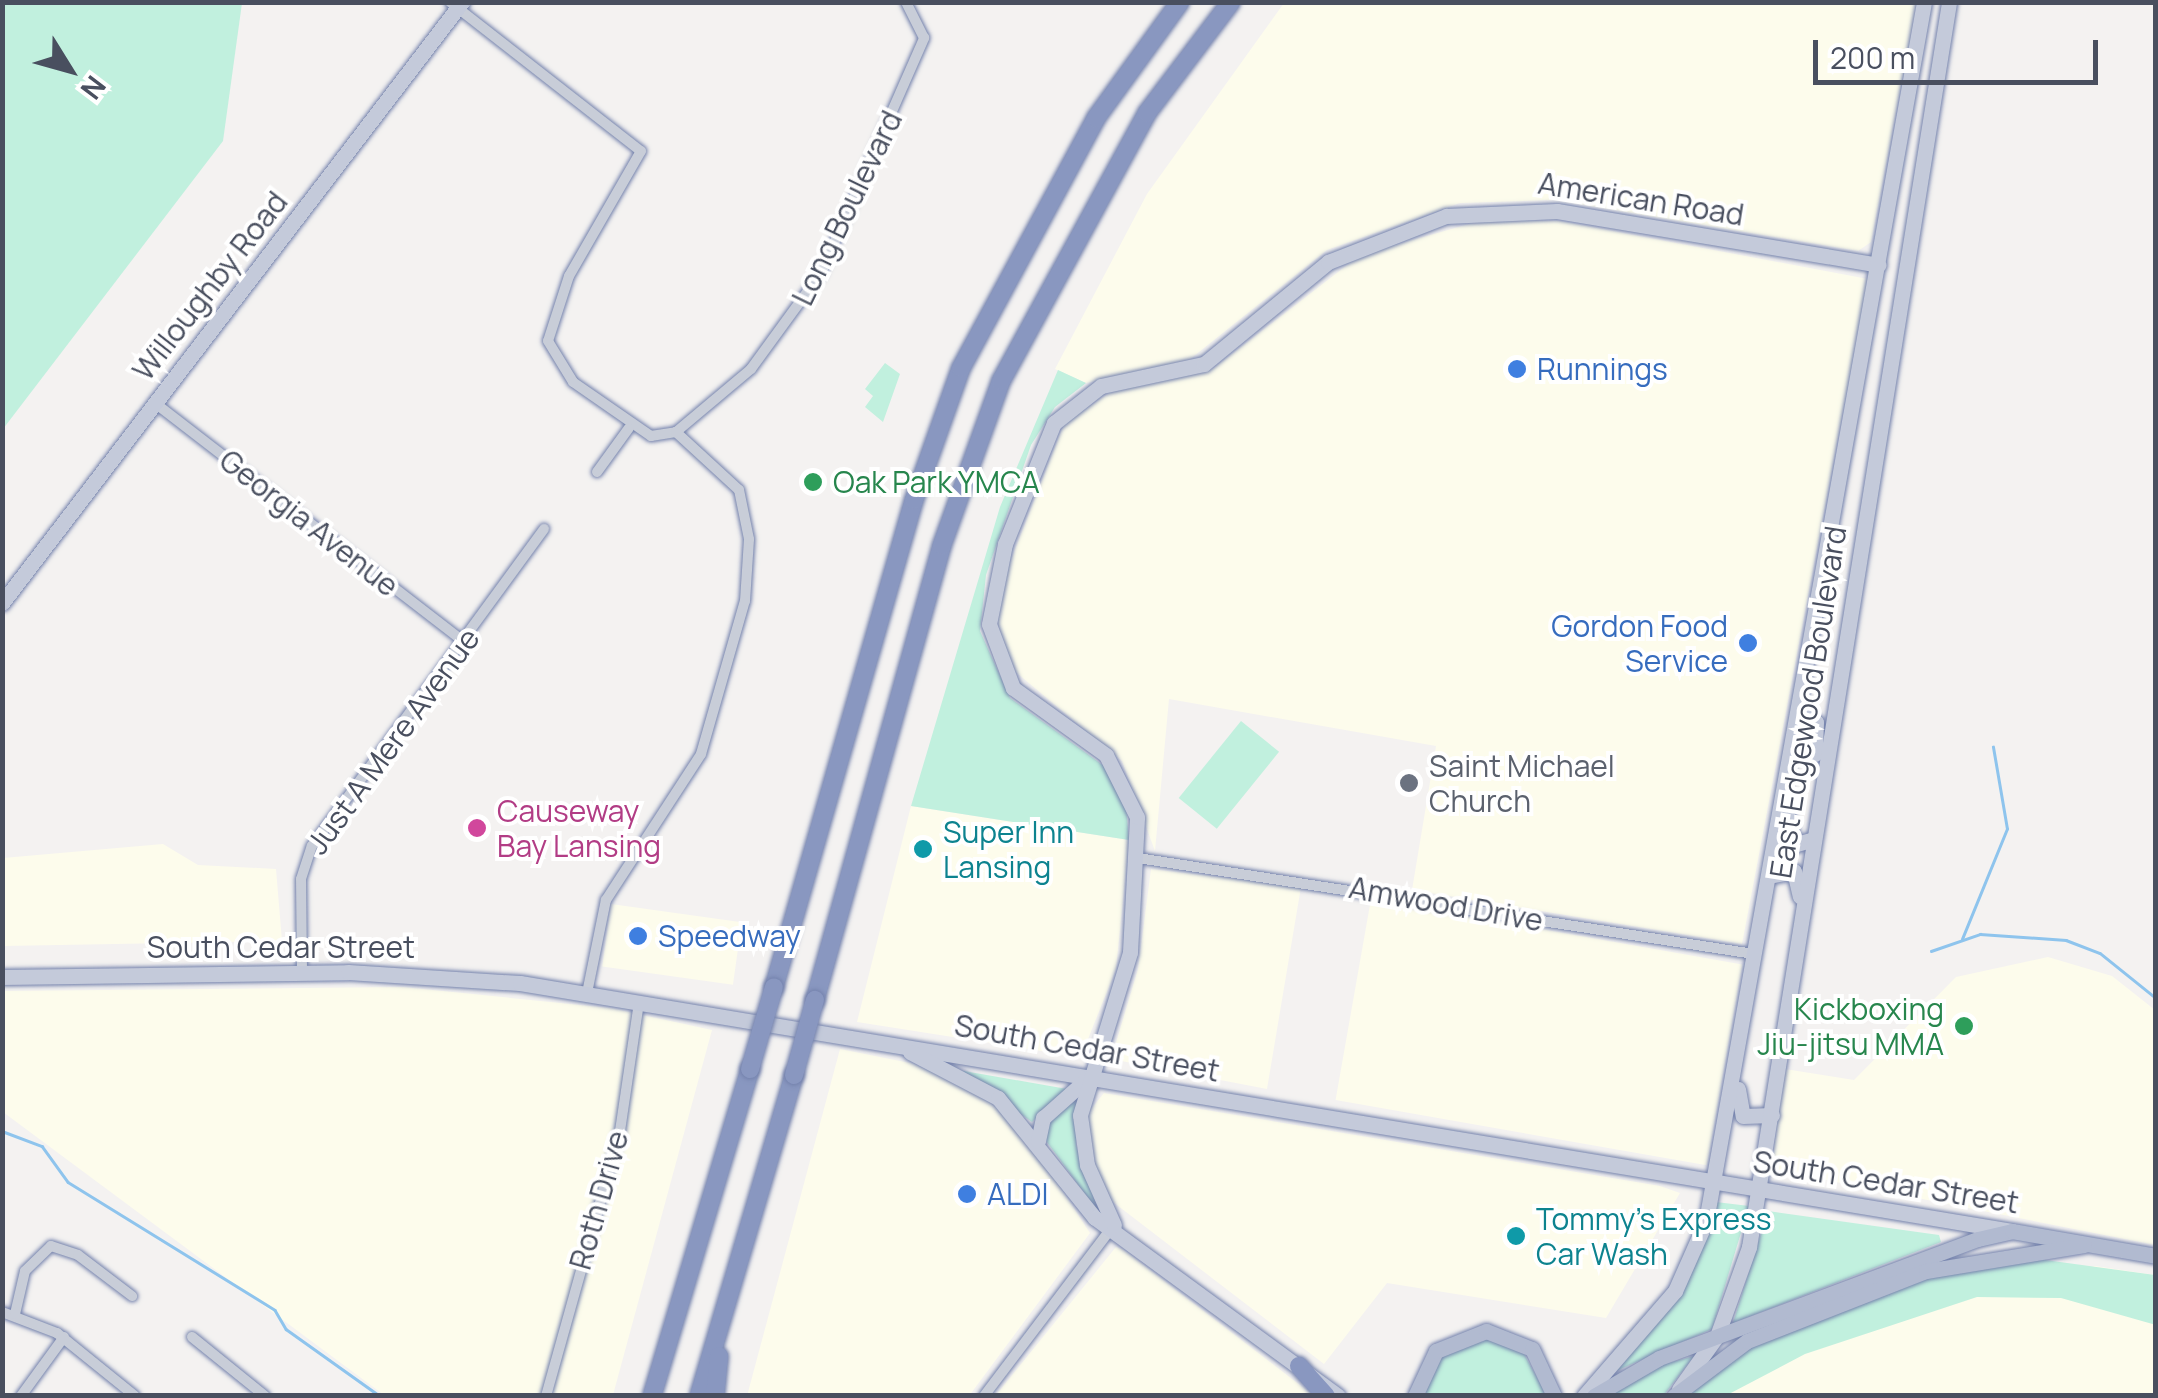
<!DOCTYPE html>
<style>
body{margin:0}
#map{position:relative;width:2158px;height:1398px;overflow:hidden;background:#f4f2f1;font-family:Manrope,sans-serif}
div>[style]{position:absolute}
.commercial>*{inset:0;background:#fdfcec;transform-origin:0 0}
.green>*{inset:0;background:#c1f0de;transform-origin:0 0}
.stream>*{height:2.5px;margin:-1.25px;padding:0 1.25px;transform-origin:1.25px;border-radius:1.25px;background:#8ec4ed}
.roads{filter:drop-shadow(0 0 2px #7482ac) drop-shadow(0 0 2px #7482ac)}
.street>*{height:10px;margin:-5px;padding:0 5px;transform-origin:5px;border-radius:5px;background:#c8cdd8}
.secondary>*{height:15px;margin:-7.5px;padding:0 7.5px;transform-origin:7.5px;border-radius:7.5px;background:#c4cada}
.primary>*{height:15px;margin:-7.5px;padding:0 7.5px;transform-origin:7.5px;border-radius:7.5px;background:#b1bad0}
.highway>*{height:18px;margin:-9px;padding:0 9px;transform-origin:9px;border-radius:9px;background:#8997c0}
.bridges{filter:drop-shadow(0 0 2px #7482ac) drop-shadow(0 0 2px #7482ac)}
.highway-bridge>*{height:18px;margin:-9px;padding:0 9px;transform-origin:9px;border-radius:9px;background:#8997c0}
.dots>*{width:28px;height:28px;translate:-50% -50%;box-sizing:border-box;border:5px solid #fff;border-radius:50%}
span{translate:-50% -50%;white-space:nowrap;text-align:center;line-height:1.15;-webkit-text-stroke:8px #fff;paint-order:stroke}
.street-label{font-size:30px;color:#494f5f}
.shop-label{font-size:30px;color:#366cbe}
.left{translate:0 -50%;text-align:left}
.right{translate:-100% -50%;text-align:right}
.leisure-label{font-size:30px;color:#27864d}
.worship-label{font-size:30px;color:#5b616d}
.hotel-label{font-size:30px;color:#b23c85}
.culture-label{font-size:30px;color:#0d838f}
.frame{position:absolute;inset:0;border:5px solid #494f5f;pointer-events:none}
.north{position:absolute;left:20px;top:20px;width:100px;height:100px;-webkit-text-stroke:8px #fff;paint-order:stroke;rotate:127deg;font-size:28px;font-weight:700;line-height:40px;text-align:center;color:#494f5f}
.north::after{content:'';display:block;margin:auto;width:35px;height:45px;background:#494f5f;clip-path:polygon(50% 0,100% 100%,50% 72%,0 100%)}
.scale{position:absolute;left:1813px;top:40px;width:285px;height:45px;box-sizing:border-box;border:5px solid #494f5f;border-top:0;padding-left:12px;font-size:30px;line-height:35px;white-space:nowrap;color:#494f5f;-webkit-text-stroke:8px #fff;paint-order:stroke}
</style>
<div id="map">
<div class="commercial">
<div style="clip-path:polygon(1284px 3px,1917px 3px,1871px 242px,1858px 251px,1554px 200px,1460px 203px,1327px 250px,1189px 360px,1086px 383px,1055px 369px,1147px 194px)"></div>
<div style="clip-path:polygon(1483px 220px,1559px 221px,1868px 279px,1742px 944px,1412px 890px,1436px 746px,1169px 699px,1155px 851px,1122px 761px,1011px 668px,998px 623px,1004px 578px,1064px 424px,1112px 391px,1214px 368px,1360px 255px)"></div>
<div style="clip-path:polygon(911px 806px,1129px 840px,1116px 969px,1084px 1049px,1067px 1055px,857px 1022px)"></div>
<div style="clip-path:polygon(163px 844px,198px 865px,276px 869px,282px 941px,3px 946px,3px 858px)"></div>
<div style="clip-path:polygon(1151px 869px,1301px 887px,1267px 1089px,1111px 1059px,1138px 969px)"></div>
<div style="left:1371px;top:899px;width:377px;height:204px;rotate:10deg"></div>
<div style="left:611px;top:904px;width:132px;height:63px;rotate:8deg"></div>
<div style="clip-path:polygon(2048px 957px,2112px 976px,2155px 1010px,2155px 1245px,1771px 1169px,1785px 1069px,1854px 1080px,1956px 977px)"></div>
<div style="clip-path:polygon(403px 987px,610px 1008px,712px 1030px,613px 1395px,384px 1395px,3px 1112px,2px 991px)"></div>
<div style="clip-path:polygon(840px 1049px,915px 1064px,989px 1099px,1023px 1130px,1090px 1233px,969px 1396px,747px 1396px)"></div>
<div style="clip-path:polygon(1104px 1093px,1660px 1186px,1680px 1193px,1606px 1318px,1387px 1283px,1324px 1364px,1113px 1202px,1092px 1162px,1086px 1115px)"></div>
<div style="clip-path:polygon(1116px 1247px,1124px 1250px,1313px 1395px,996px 1395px)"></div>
<div style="clip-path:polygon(2095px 1266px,2155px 1275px,2155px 1395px,1685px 1396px,1746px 1349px)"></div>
</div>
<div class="green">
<div style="clip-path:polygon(3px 2px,242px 3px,223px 141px,3px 429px)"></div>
<div style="clip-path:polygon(885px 363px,900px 374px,883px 422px,865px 407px,873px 396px,865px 389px)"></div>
<div style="clip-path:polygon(1058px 370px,1086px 383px,1055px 407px,1031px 445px,986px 575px,980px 631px,1010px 698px,1104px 766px,1126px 806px,1129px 840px,911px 806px,1000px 507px)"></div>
<div style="left:1241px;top:721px;width:49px;height:99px;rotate:39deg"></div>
<div style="clip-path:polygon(962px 1073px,964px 1071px,1067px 1089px,1032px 1122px)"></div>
<div style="clip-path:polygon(1077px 1093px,1076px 1145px,1099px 1213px,1044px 1138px,1046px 1123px)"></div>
<div style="clip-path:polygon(1716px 1202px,1749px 1206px,1712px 1329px,1616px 1371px,1687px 1281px)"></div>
<div style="clip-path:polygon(1768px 1211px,1939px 1235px,1941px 1242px,1733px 1323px)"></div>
<div style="clip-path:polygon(2038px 1259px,2155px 1275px,2156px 1325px,2061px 1298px,1977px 1297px,1805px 1354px,1727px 1395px,1685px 1396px,1746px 1349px,1938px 1274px)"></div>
<div style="clip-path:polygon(1484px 1338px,1523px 1352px,1547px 1396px,1421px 1396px,1441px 1354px)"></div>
<div style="clip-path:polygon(1694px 1356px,1664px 1395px,1602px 1396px,1654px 1367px)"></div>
</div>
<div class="stream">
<div style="left:1962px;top:939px;width:119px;rotate:-67.8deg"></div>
<div style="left:2007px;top:829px;width:83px;rotate:-99.7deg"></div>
<div style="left:1931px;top:951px;width:52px;rotate:-19.1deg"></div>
<div style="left:1980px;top:934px;width:86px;rotate:4deg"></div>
<div style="left:2066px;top:940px;width:36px;rotate:21deg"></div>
<div style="left:2100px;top:953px;width:72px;rotate:38.8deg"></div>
<div style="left:2px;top:1131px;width:43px;rotate:20.6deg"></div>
<div style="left:42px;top:1146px;width:44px;rotate:54.2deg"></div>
<div style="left:68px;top:1182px;width:243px;rotate:31.7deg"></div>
<div style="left:275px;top:1310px;width:22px;rotate:60deg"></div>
<div style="left:286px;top:1329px;width:115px;rotate:35.5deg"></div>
</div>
<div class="roads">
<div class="street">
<div style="left:450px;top:2px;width:242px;rotate:38deg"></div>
<div style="left:641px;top:151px;width:144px;rotate:119.9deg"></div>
<div style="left:569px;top:276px;width:68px;rotate:107.9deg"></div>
<div style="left:548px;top:341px;width:48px;rotate:58.6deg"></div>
<div style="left:573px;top:382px;width:95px;rotate:34.7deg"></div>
<div style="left:651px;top:436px;width:25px;rotate:-9deg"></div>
<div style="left:676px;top:432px;width:98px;rotate:-40deg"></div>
<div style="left:751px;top:369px;width:119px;rotate:-53.9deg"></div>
<div style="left:821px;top:273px;width:257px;rotate:-66.3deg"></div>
<div style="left:924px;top:38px;width:40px;rotate:-116.6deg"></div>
<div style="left:155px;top:403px;width:391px;rotate:37.7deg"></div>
<div style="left:597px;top:472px;width:54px;rotate:-54deg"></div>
<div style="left:1138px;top:858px;width:623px;rotate:8.86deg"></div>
<div style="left:302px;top:972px;width:93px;rotate:-90.6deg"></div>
<div style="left:301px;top:879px;width:35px;rotate:-72deg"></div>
<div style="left:312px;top:846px;width:393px;rotate:-53.8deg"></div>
<div style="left:587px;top:993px;width:95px;rotate:-78.5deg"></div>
<div style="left:606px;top:900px;width:174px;rotate:-56.9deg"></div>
<div style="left:701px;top:754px;width:159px;rotate:-74deg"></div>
<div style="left:745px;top:601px;width:62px;rotate:-86.3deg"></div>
<div style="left:749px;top:539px;width:50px;rotate:-101.5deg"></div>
<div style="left:739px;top:490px;width:86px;rotate:-137.4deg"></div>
<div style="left:2px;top:1312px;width:59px;rotate:20.9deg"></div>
<div style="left:57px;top:1333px;width:100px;rotate:38.9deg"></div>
<div style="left:15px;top:1314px;width:44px;rotate:-76.9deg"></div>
<div style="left:25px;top:1271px;width:36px;rotate:-44deg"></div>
<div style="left:51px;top:1246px;width:28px;rotate:18deg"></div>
<div style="left:78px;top:1255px;width:68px;rotate:37.2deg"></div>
<div style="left:192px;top:1337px;width:94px;rotate:38.9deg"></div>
<div style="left:21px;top:1396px;width:73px;rotate:-53.9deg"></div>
<div style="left:546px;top:1396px;width:275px;rotate:-74.4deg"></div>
<div style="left:620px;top:1131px;width:130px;rotate:-81.6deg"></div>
<div style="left:984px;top:1396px;width:213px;rotate:-52.8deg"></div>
</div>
<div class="secondary">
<div style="left:2px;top:603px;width:757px;rotate:-52.57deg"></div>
<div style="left:1802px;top:714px;width:16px;rotate:30deg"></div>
<div style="left:1816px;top:722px;width:32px;rotate:92deg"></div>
<div style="left:1789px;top:819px;width:26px;rotate:81deg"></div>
<div style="left:1793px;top:845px;width:22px;rotate:-16deg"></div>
<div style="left:1769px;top:876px;width:25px;rotate:-11deg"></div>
<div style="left:1794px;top:871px;width:26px;rotate:77deg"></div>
<div style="left:2px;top:977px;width:346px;rotate:-0.8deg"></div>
<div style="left:348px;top:972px;width:172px;rotate:3.7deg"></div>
<div style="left:520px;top:983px;width:1512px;rotate:9.44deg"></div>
<div style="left:910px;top:1052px;width:99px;rotate:27.6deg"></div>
<div style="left:998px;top:1098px;width:154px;rotate:51.1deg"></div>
<div style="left:1095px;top:1218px;width:301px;rotate:36.2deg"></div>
<div style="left:1738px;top:1089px;width:27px;rotate:80deg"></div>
<div style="left:1743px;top:1116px;width:29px;rotate:-2deg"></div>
<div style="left:1038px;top:1141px;width:24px;rotate:-78deg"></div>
<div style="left:1043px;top:1118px;width:62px;rotate:-41.7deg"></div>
<div style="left:1114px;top:1225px;width:66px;rotate:-114.2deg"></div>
<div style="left:1087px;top:1165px;width:50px;rotate:-98deg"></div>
<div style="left:1080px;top:1115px;width:170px;rotate:-72.9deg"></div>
<div style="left:1130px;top:952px;width:135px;rotate:-87deg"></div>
<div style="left:1137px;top:817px;width:69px;rotate:-116.6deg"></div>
<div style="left:1106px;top:755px;width:115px;rotate:-144.2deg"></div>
<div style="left:1013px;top:688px;width:68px;rotate:-110.6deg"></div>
<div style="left:989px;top:624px;width:82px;rotate:-78.7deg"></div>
<div style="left:1005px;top:544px;width:131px;rotate:-68deg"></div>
<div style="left:1054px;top:423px;width:60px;rotate:-38.2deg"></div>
<div style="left:1101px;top:386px;width:105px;rotate:-12.1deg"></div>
<div style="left:1204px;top:364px;width:161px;rotate:-39.4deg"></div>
<div style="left:1328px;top:262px;width:127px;rotate:-21.3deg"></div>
<div style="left:1446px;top:216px;width:111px;rotate:-2.6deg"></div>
<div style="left:1557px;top:211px;width:326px;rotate:9.5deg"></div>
<div style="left:1679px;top:1389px;width:65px;rotate:-54.4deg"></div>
<div style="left:1717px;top:1336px;width:95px;rotate:-70.2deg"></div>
<div style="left:1749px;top:1247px;width:1261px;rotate:-80.87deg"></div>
<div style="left:1584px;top:1396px;width:139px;rotate:-49.1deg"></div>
<div style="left:1675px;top:1291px;width:77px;rotate:-66.1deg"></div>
<div style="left:1706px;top:1221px;width:1238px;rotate:-79.86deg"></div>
</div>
<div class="primary">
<div style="left:1415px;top:1396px;width:50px;rotate:-65deg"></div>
<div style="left:1436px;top:1351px;width:54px;rotate:-21.8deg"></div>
<div style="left:1486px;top:1331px;width:49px;rotate:21.4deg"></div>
<div style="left:1532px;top:1349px;width:52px;rotate:64.9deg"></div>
<div style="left:1594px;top:1396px;width:75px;rotate:-30.3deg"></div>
<div style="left:1659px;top:1358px;width:340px;rotate:-20.5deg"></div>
<div style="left:1978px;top:1239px;width:35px;rotate:-13deg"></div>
<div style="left:2012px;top:1231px;width:146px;rotate:9.8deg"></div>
<div style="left:1674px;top:1396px;width:91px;rotate:-37deg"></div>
<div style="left:1747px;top:1341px;width:192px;rotate:-21.4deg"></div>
<div style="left:1926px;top:1271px;width:160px;rotate:-9.3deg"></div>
</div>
<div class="highway">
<div style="left:774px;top:987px;width:507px;rotate:-73.96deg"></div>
<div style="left:914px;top:500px;width:140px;rotate:-70.4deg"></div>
<div style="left:961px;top:368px;width:284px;rotate:-61.6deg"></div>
<div style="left:1096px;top:118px;width:143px;rotate:-54.1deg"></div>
<div style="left:815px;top:1000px;width:472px;rotate:-74.4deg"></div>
<div style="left:942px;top:545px;width:174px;rotate:-70.2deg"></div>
<div style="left:1001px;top:381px;width:305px;rotate:-61.4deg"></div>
<div style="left:1147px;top:113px;width:139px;rotate:-52.9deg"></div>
<div style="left:1299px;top:1366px;width:40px;rotate:48deg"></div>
<div style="left:652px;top:1396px;width:341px;rotate:-73.3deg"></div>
<div style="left:699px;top:1396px;width:335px;rotate:-73.5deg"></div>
<div style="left:715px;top:1396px;width:40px;rotate:-84.3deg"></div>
</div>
</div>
<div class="bridges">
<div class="highway-bridge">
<div style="left:750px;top:1069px;width:85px;rotate:-73.7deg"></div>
<div style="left:794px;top:1075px;width:78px;rotate:-74.4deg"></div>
</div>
</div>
<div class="dots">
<div style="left:1517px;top:369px;background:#3f7fe0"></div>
<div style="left:813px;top:482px;background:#2e9e5b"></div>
<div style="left:1748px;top:643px;background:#3f7fe0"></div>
<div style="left:1409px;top:783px;background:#6b7280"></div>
<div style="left:477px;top:828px;background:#d1479c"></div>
<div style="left:923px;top:849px;background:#0f9aa8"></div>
<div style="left:638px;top:936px;background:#3f7fe0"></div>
<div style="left:1964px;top:1026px;background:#2e9e5b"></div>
<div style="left:967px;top:1194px;background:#3f7fe0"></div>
<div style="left:1516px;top:1236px;background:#0f9aa8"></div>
</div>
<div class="street-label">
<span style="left:1641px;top:199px;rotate:9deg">American Road</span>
<span style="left:847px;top:208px;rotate:-64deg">Long Boulevard</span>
<span style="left:210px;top:286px;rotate:-52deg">Willoughby Road</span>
<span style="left:309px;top:523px;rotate:38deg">Georgia Avenue</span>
<span style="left:1808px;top:702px;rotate:-81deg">East Edgewood Boulevard</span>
<span style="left:393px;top:741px;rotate:-54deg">Just A Mere Avenue</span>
<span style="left:1446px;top:904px;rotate:10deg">Amwood Drive</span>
<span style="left:281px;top:947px">South Cedar Street</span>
<span style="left:1087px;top:1048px;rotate:10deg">South Cedar Street</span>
<span style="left:1886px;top:1182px;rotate:9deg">South Cedar Street</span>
<span style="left:599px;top:1200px;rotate:-74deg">Roth Drive</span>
</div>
<div class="shop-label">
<span class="left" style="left:1537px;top:369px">Runnings</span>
<span class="right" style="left:1728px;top:643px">Gordon Food<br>Service</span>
<span class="left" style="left:658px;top:936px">Speedway</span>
<span class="left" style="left:987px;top:1194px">ALDI</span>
</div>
<div class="leisure-label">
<span class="left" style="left:833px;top:482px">Oak Park YMCA</span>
<span class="right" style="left:1944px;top:1026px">Kickboxing<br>Jiu-jitsu MMA</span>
</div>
<div class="worship-label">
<span class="left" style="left:1429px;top:783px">Saint Michael<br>Church</span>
</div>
<div class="hotel-label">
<span class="left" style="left:497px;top:828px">Causeway<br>Bay Lansing</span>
</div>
<div class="culture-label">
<span class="left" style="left:943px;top:849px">Super Inn<br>Lansing</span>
<span class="left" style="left:1536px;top:1236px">Tommy's Express<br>Car Wash</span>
</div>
<div class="frame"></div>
<div class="north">N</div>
<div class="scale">200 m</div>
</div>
